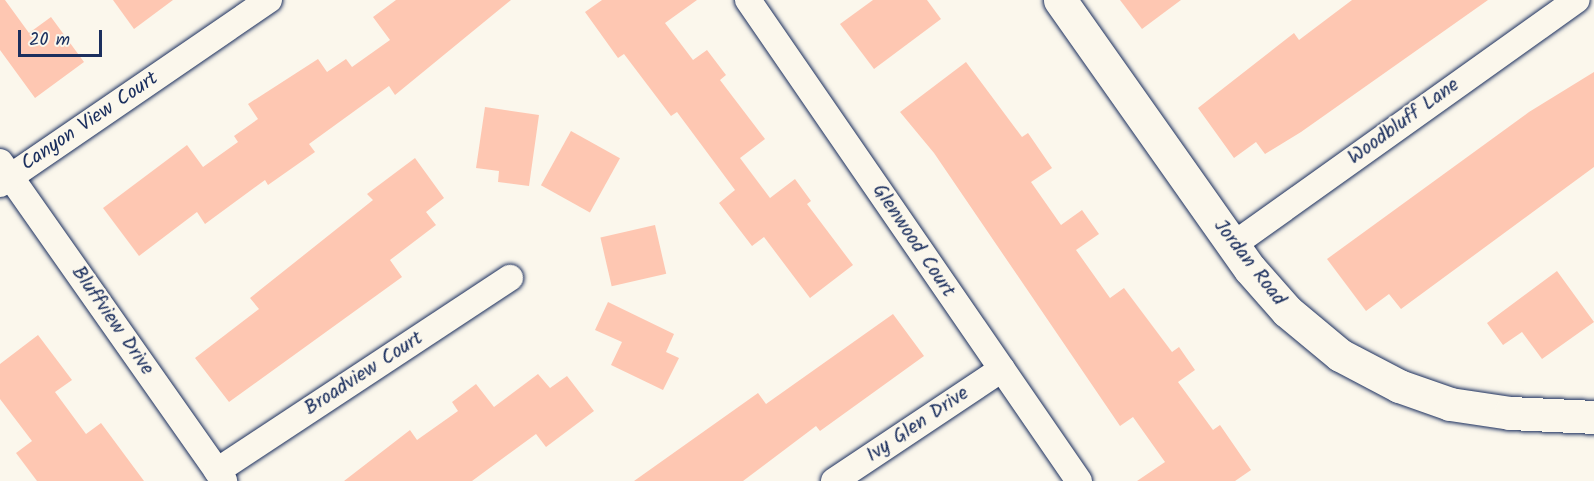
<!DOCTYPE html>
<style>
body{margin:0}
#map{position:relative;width:1594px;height:481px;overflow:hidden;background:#fbf7ec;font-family:Kalam,sans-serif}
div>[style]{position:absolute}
.building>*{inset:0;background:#fec7b2;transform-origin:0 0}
.roads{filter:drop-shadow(0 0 2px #1b2f5e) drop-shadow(0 0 2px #1b2f5e)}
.street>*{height:26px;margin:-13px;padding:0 13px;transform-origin:13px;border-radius:13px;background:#fbf7ec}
.secondary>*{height:33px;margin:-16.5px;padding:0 16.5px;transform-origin:16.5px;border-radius:16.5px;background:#fbf7ec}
span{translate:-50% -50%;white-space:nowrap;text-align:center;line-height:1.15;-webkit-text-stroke:4.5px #fbf7ec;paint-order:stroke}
.street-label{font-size:20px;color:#1b2f5e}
.scale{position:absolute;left:18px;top:30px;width:84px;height:27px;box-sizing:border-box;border:3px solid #1b2f5e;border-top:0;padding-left:8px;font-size:18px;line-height:21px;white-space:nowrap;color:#1b2f5e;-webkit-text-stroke:4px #fbf7ec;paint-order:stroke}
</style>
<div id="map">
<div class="building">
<div style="clip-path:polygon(0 0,5px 0,29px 33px,51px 17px,84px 62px,35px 98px,0 50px)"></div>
<div style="clip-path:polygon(113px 0,173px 0,134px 29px)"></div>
<div style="clip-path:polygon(396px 0,511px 0,395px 95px,389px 86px,309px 144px,315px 152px,268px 185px,265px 180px,205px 224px,197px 212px,139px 256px,103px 208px,187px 145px,203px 167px,238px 142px,234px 136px,258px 119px,248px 104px,318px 59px,327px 72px,346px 59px,352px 67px,390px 40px,373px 17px)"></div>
<div style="clip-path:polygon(602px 0,697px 0,665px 23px,693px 60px,707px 50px,726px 75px,720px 80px,765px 139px,740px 158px,770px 198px,795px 179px,811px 201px,807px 204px,853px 265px,810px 298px,764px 237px,752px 246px,719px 203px,735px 190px,677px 112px,671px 116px,624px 54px,618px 58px,585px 12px)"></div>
<div style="clip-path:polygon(873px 0,927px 0,941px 19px,874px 69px,840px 24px)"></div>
<div style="clip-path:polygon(1120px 0,1181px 0,1142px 29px)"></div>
<div style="clip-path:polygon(1352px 0,1488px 0,1301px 132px,1265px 154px,1256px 142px,1234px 158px,1198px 108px,1294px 33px,1299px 40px)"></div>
<div style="clip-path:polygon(966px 62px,1022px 137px,1028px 133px,1052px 168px,1031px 182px,1061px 225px,1082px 210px,1099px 234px,1076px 250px,1110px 298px,1124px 288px,1172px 352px,1179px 347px,1195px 370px,1178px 382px,1213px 430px,1220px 425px,1251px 470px,1235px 481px,1137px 481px,1165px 462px,1133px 417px,1120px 426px,934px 153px,900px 112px)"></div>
<div style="clip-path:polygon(1594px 72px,1594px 167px,1401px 309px,1389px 294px,1366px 311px,1327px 259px,1529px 112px)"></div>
<div style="clip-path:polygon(485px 107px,539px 115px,529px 186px,498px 182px,499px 171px,476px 168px)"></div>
<div style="left:571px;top:131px;width:56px;height:62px;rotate:29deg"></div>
<div style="clip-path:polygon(415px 158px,444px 198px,426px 212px,436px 225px,390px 260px,402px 277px,229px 402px,195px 358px,259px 309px,250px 298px,373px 200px,367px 194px)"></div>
<div style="left:655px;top:225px;width:50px;height:56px;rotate:77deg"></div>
<div style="clip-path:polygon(1557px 271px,1594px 322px,1542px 359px,1522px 332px,1503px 345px,1487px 323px)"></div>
<div style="clip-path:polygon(608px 302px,674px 334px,666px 352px,679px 358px,663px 390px,611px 365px,622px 342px,595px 330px)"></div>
<div style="clip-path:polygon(893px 314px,924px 356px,820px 431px,816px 426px,743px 481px,634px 481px,758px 393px,766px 404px)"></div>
<div style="clip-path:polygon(38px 335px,72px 380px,55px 392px,86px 434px,101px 423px,144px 481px,37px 481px,16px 453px,32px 441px,0 399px,0 364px)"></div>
<div style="clip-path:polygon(538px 374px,550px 388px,567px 376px,594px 411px,546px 447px,536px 434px,472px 481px,344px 481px,410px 430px,417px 440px,458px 411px,452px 402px,476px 384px,494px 407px)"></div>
</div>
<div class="roads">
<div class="street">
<div style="left:748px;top:0;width:584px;rotate:55.47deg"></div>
<div style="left:0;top:162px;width:390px;rotate:54.9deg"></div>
<div style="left:0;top:184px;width:326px;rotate:-34.4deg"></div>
<div style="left:1233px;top:245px;width:422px;rotate:-35.5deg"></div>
<div style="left:217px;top:471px;width:351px;rotate:-33.4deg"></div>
<div style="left:834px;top:481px;width:202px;rotate:-33.7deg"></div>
</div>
<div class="secondary">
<div style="left:1060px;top:0;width:329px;rotate:54.8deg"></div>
<div style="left:1250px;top:269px;width:56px;rotate:48.6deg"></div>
<div style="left:1287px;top:311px;width:69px;rotate:39.7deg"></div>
<div style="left:1340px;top:355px;width:67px;rotate:27.7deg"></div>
<div style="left:1399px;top:386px;width:54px;rotate:19.4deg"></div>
<div style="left:1450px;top:404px;width:61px;rotate:8.5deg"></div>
<div style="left:1510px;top:413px;width:84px;rotate:2.7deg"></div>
</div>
</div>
<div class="street-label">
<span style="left:90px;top:122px;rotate:-34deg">Canyon View Court</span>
<span style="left:1404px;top:122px;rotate:-36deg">Woodbluff Lane</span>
<span style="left:913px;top:241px;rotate:56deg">Glenwood Court</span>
<span style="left:1249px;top:263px;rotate:52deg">Jordan Road</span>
<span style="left:112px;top:321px;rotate:55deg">Bluffview Drive</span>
<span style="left:364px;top:374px;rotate:-33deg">Broadview Court</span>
<span style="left:918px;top:425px;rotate:-34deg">Ivy Glen Drive</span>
</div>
<div class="scale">20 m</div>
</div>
